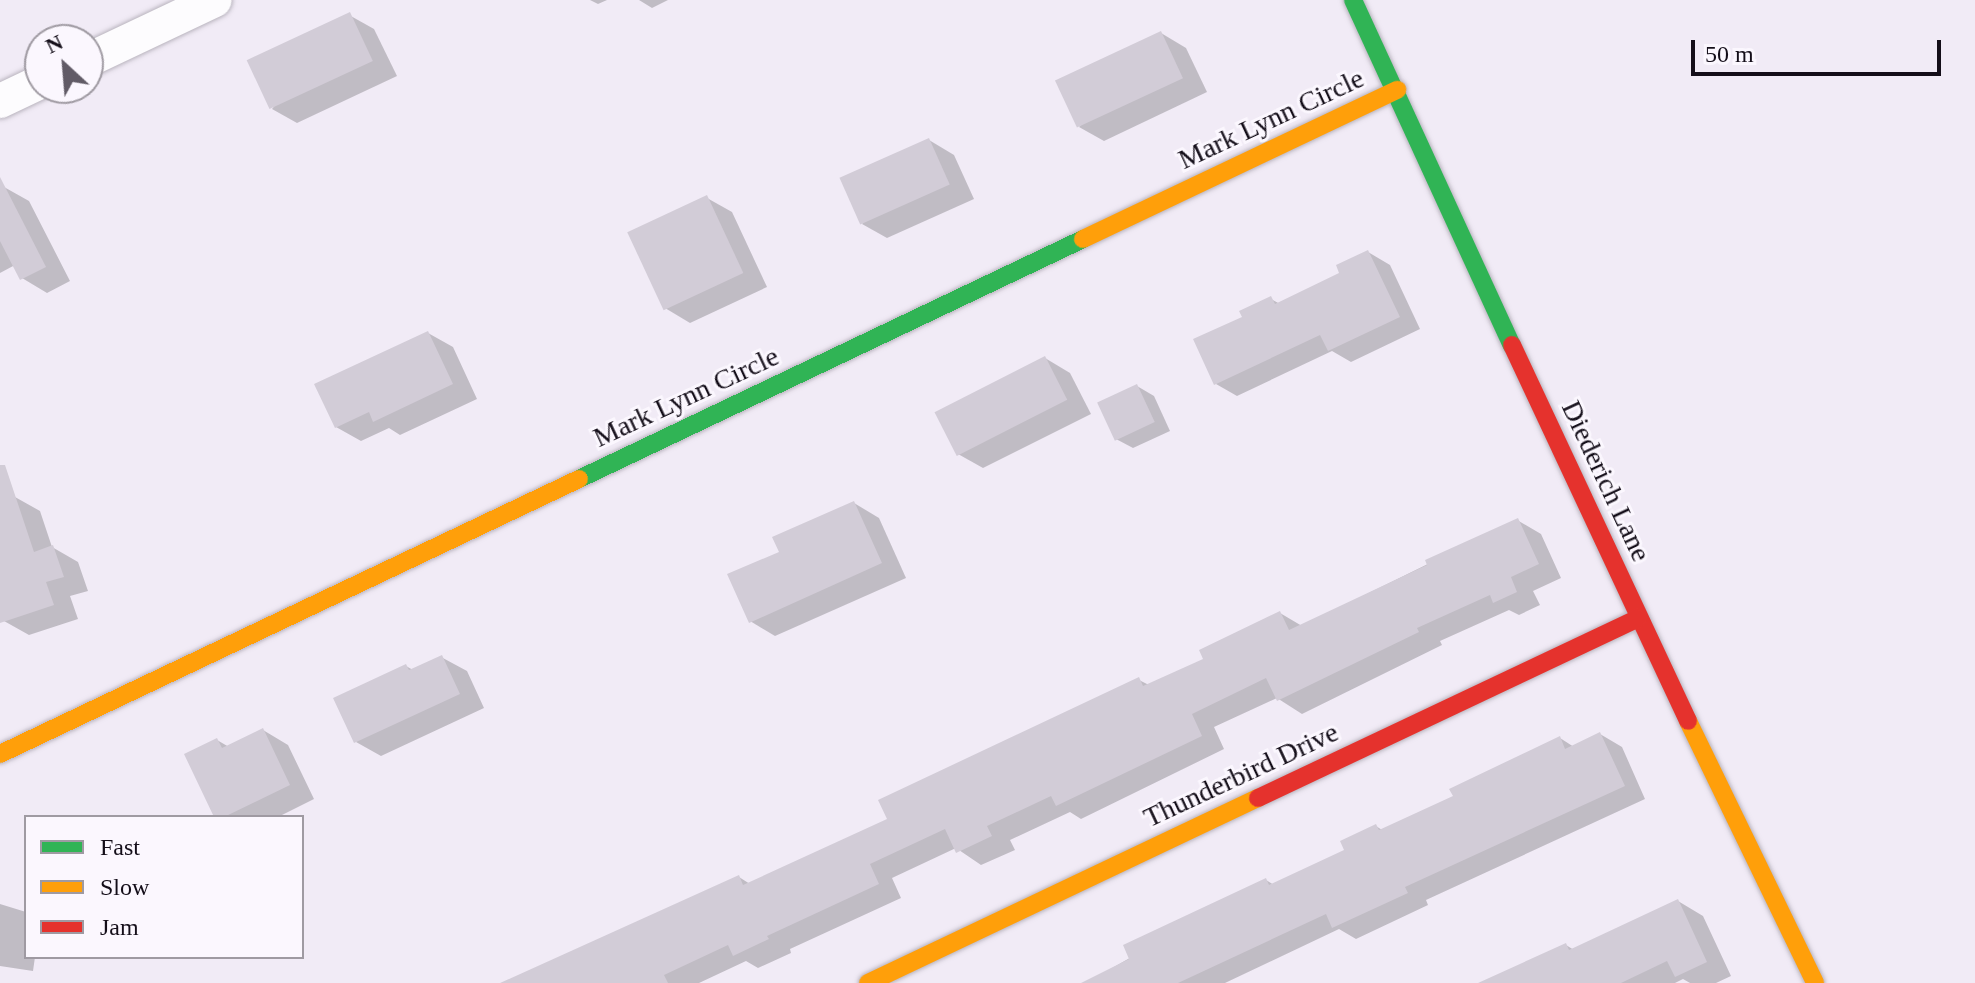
<!DOCTYPE html>
<style>
body{margin:0}
#map{position:relative;width:1975px;height:983px;overflow:hidden;background:#f1ebf6;font-family:Georgia,serif}
div>[style]{position:absolute}
.shadow>*{inset:0;background:#0003}
.building>*{inset:0;background:#d2ccd7;transform-origin:0 0}
.roads{filter:drop-shadow(0 0 2px #b9b4be) drop-shadow(0 0 2px #b9b4be)}
.street>*{height:34px;margin:-17px;padding:0 17px;transform-origin:17px;border-radius:17px;background:#fdfcfe}
.fast>*{height:18px;margin:-9px;padding:0 9px;transform-origin:9px;border-radius:9px;background:#30b455}
.slow>*{height:18px;margin:-9px;padding:0 9px;transform-origin:9px;border-radius:9px;background:#ff9f0a}
.jam>*{height:18px;margin:-9px;padding:0 9px;transform-origin:9px;border-radius:9px;background:#e5322d}
span{translate:-50% -50%;white-space:nowrap;text-align:center;line-height:1.15;-webkit-text-stroke:6px #fbf7fe;paint-order:stroke}
.street-label{font-size:28px;color:#140e19}
.legend{position:absolute;left:24px;top:815px;width:280px;height:144px;box-sizing:border-box;background:#fbf7fe;border:2px solid #9f9aa2;margin:0;padding:10px 14px;list-style:none;font-size:24px;color:#140e19}
.legend li{display:flex;align-items:center;gap:16px;height:40px}
.legend b{width:40px;border:2px solid #9f9aa2}
.north{position:absolute;left:24px;top:24px;width:80px;height:80px;box-sizing:border-box;background:#fbf7fe;border:2px solid #9f9aa2;border-radius:50%;rotate:334deg;font-size:22px;font-weight:700;line-height:32px;text-align:center;color:#140e19}
.north::after{content:'';display:block;margin:auto;width:28px;height:36px;background:#615b66;clip-path:polygon(50% 0,100% 100%,50% 72%,0 100%)}
.scale{position:absolute;left:1691px;top:40px;width:250px;height:36px;box-sizing:border-box;border:4px solid #140e19;border-top:0;padding-left:10px;font-size:24px;line-height:28px;white-space:nowrap;color:#140e19;-webkit-text-stroke:6px #fbf7fe;paint-order:stroke}
</style>
<div id="map">
<div class="shadow">
<div style="clip-path:polygon(590px 0,607px 0,598px 4px)"></div>
<div style="clip-path:polygon(639px 0,668px 0,652px 8px)"></div>
<div style="clip-path:polygon(349px 15px,374px 29px,397px 76px,297px 123px,272px 109px)"></div>
<div style="clip-path:polygon(1161px 33px,1186px 48px,1207px 92px,1104px 141px,1079px 127px)"></div>
<div style="clip-path:polygon(929px 140px,954px 155px,974px 199px,887px 238px,862px 224px)"></div>
<div style="clip-path:polygon(4px 187px,29px 201px,70px 281px,47px 293px,22px 278px,15px 265px,0 273px,0 189px)"></div>
<div style="clip-path:polygon(707px 198px,732px 212px,767px 287px,690px 323px,665px 308px)"></div>
<div style="clip-path:polygon(1368px 252px,1390px 265px,1420px 329px,1351px 362px,1332px 351px,1237px 396px,1216px 384px,1244px 318px,1271px 299px,1280px 304px,1342px 274px)"></div>
<div style="clip-path:polygon(428px 333px,453px 347px,477px 399px,400px 435px,389px 428px,361px 441px,336px 427px)"></div>
<div style="clip-path:polygon(1045px 358px,1070px 373px,1091px 414px,983px 468px,958px 454px)"></div>
<div style="clip-path:polygon(1137px 386px,1154px 396px,1170px 431px,1133px 448px,1116px 439px)"></div>
<div style="clip-path:polygon(15px 497px,40px 511px,52px 547px,78px 562px,88px 591px,70px 596px,78px 619px,29px 635px,4px 621px,0 608px,0 502px)"></div>
<div style="clip-path:polygon(854px 503px,879px 518px,906px 578px,775px 636px,750px 621px,782px 553px)"></div>
<div style="clip-path:polygon(1517px 520px,1541px 534px,1561px 578px,1533px 591px,1540px 605px,1519px 615px,1509px 610px,1440px 641px,1442px 645px,1302px 714px,1277px 698px,1214px 727px,1224px 749px,1081px 819px,1070px 812px,1010px 840px,1015px 850px,981px 865px,956px 848px,892px 878px,901px 898px,790px 949px,791px 953px,758px 968px,746px 961px,699px 983px,504px 983px,739px 877px,750px 884px,889px 820px,1139px 680px,1149px 685px,1206px 660px,1280px 613px,1302px 626px)"></div>
<div style="clip-path:polygon(441px 657px,467px 671px,484px 708px,381px 756px,356px 742px,406px 666px,413px 670px)"></div>
<div style="clip-path:polygon(263px 730px,288px 745px,314px 799px,278px 817px,216px 817px,217px 740px,229px 747px)"></div>
<div style="clip-path:polygon(1600px 734px,1622px 747px,1645px 799px,1426px 900px,1428px 905px,1356px 939px,1339px 929px,1225px 983px,1086px 983px,1266px 880px,1274px 885px,1347px 851px,1376px 826px,1382px 830px,1455px 797px,1560px 738px,1574px 747px)"></div>
<div style="clip-path:polygon(1678px 901px,1703px 916px,1731px 976px,1716px 983px,1690px 983px,1683px 979px,1675px 983px,1496px 983px,1566px 945px,1574px 950px)"></div>
<div style="clip-path:polygon(0 904px,26px 912px,26px 957px,35px 957px,33px 971px,0 966px)"></div>
</div>
<div class="building">
<div style="left:350px;top:12px;width:54px;height:114px;rotate:65deg"></div>
<div style="left:1161px;top:31px;width:52px;height:117px;rotate:65deg"></div>
<div style="left:929px;top:138px;width:51px;height:98px;rotate:66deg"></div>
<div style="clip-path:polygon(0 177px,46px 267px,20px 280px,0 241px)"></div>
<div style="left:707px;top:195px;width:86px;height:88px;rotate:65deg"></div>
<div style="clip-path:polygon(1368px 250px,1400px 317px,1328px 351px,1320px 335px,1214px 385px,1193px 339px,1242px 317px,1239px 311px,1271px 296px,1275px 304px,1339px 273px,1336px 265px)"></div>
<div style="clip-path:polygon(428px 331px,453px 384px,373px 422px,369px 412px,335px 428px,314px 384px)"></div>
<div style="left:1045px;top:356px;width:49px;height:124px;rotate:63deg"></div>
<div style="left:1137px;top:384px;width:42px;height:44px;rotate:65deg"></div>
<div style="clip-path:polygon(0 465px,5px 465px,34px 552px,53px 545px,64px 577px,46px 582px,54px 605px,0 623px)"></div>
<div style="clip-path:polygon(854px 501px,882px 563px,749px 623px,727px 574px,779px 552px,772px 537px)"></div>
<div style="clip-path:polygon(1518px 518px,1539px 564px,1511px 577px,1517px 592px,1493px 603px,1490px 595px,1417px 628px,1419px 632px,1277px 701px,1266px 678px,1192px 714px,1202px 736px,1056px 806px,1051px 796px,987px 826px,992px 836px,956px 853px,945px 829px,870px 864px,879px 884px,767px 936px,769px 939px,733px 956px,728px 945px,664px 975px,668px 983px,500px 983px,739px 875px,743px 885px,887px 819px,878px 800px,1139px 677px,1143px 686px,1203px 659px,1199px 650px,1280px 611px,1289px 630px,1427px 565px,1425px 560px)"></div>
<div style="clip-path:polygon(442px 655px,460px 694px,354px 743px,333px 698px,406px 664px,409px 670px)"></div>
<div style="clip-path:polygon(263px 728px,290px 785px,224px 817px,214px 817px,184px 754px,217px 738px,222px 748px)"></div>
<div style="clip-path:polygon(1600px 732px,1625px 786px,1405px 887px,1408px 893px,1332px 928px,1326px 914px,1178px 983px,1081px 983px,1129px 959px,1123px 945px,1155px 930px,1266px 878px,1269px 885px,1344px 850px,1340px 841px,1376px 824px,1379px 830px,1453px 796px,1449px 789px,1560px 736px,1565px 749px)"></div>
<div style="clip-path:polygon(1678px 899px,1707px 962px,1675px 977px,1667px 961px,1621px 983px,1478px 983px,1566px 943px,1569px 950px)"></div>
</div>
<div class="roads">
<div class="street">
<div style="left:88px;top:60px;width:140px;rotate:-25.3deg"></div>
<div style="left:0;top:101px;width:44px;rotate:-25.4deg"></div>
</div>
<div class="fast">
<div style="left:1353px;top:0;width:380px;rotate:65.3deg"></div>
<div style="left:579px;top:479px;width:558px;rotate:-25.46deg"></div>
</div>
<div class="slow">
<div style="left:1083px;top:239px;width:348px;rotate:-25.4deg"></div>
<div style="left:1688px;top:721px;width:291px;rotate:64.1deg"></div>
<div style="left:0;top:754px;width:641px;rotate:-25.41deg"></div>
<div style="left:868px;top:983px;width:432px;rotate:-25.4deg"></div>
</div>
<div class="jam">
<div style="left:1512px;top:345px;width:415px;rotate:64.9deg"></div>
<div style="left:1258px;top:798px;width:420px;rotate:-25.3deg"></div>
</div>
</div>
<div class="street-label">
<span style="left:1271px;top:119px;rotate:-25deg">Mark Lynn Circle</span>
<span style="left:686px;top:397px;rotate:-25deg">Mark Lynn Circle</span>
<span style="left:1606px;top:481px;rotate:65deg">Diederich Lane</span>
<span style="left:1241px;top:775px;rotate:-25deg">Thunderbird Drive</span>
</div>
<ul class="legend">
<li><b style="height:10px;background:#30b455"></b>Fast</li>
<li><b style="height:10px;background:#ff9f0a"></b>Slow</li>
<li><b style="height:10px;background:#e5322d"></b>Jam</li>
</ul>
<div class="north">N</div>
<div class="scale">50 m</div>
</div>
